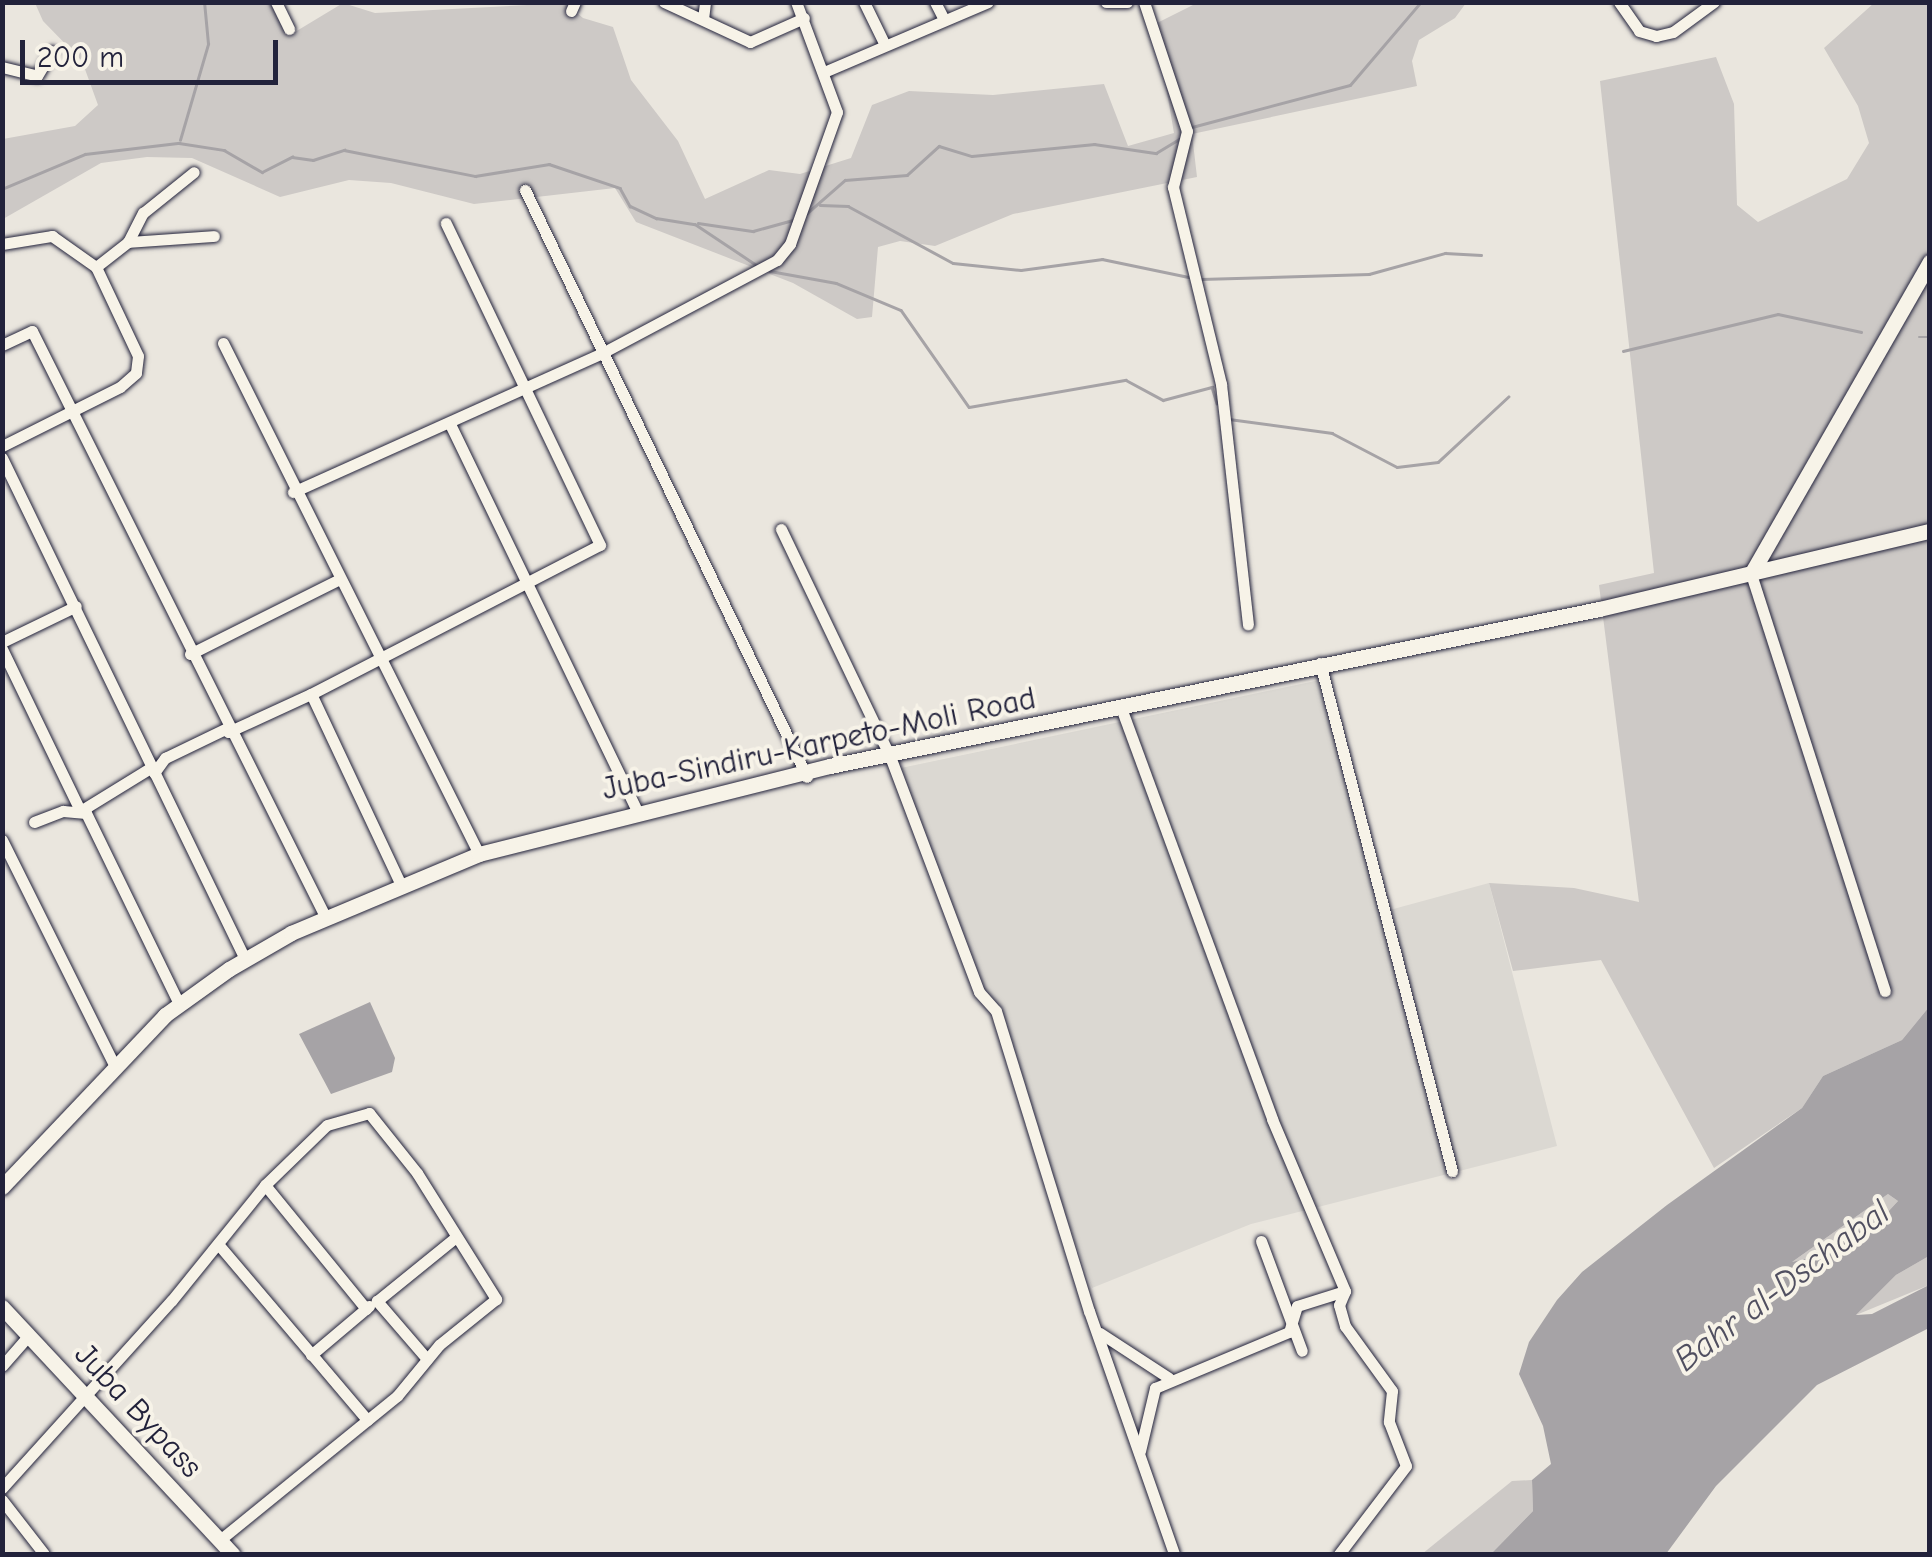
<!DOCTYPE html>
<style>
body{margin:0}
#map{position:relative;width:1932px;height:1557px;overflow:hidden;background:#eae6de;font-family:"Comic Neue",sans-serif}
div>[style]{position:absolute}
.built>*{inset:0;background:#dbd8d2}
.green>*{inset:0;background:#cdc9c6}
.water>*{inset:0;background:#a6a3a6}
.stream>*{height:2.5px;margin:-1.25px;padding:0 1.25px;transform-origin:1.25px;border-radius:1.25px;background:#a6a3a6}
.roads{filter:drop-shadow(0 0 2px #22223b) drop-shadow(0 0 2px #22223b)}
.minor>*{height:11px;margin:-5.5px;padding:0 5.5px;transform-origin:5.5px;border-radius:5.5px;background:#f7f3e8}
.major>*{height:15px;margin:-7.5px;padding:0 7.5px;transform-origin:7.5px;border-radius:7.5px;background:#f7f3e8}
span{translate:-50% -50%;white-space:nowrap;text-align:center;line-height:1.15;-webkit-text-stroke:8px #f7f3e8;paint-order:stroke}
.street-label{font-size:32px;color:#22223b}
.water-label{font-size:35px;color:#504f60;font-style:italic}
.frame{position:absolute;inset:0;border:5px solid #22223b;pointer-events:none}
.scale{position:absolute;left:20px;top:40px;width:258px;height:45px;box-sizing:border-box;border:5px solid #22223b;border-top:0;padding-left:12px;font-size:30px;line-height:35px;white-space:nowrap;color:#22223b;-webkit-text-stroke:8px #f7f3e8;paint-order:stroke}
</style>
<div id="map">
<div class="built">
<div style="clip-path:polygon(1320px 680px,1386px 911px,1489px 883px,1557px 1146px,1251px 1224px,1092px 1288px,901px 768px)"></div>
</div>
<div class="green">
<div style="clip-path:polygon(35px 3px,274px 3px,290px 35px,343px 3px,375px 13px,565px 3px,583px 18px,613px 27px,631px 80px,678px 141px,705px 199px,769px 170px,800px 174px,851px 158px,872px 105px,909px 91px,993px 95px,1104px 84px,1128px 146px,1174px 133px,1155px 24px,1197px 3px,1466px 3px,1455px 18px,1419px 40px,1412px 61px,1417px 86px,1192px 134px,1197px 177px,1013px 214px,935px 246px,900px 241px,878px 247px,872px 317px,857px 319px,793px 283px,636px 222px,615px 188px,474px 204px,391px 183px,349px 180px,280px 197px,192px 158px,147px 157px,101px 163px,3px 219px,3px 139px,75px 126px,98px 105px,82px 61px,43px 21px)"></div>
<div style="clip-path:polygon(1874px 3px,1929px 3px,1929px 1007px,1902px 1040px,1823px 1076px,1802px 1108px,1714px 1168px,1601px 960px,1513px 971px,1489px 883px,1574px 888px,1639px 902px,1599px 585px,1654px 573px,1600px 81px,1716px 57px,1734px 104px,1737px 205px,1758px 222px,1847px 179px,1869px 143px,1858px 106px,1824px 48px)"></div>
<div style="clip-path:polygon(1888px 1194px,1898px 1201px,1886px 1214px,1820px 1255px,1792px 1262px)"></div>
<div style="clip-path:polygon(1929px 1256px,1929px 1285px,1856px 1315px,1896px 1275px)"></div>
<div style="clip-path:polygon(1532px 1480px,1533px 1511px,1491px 1554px,1422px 1554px,1512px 1481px)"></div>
</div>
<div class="water">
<div style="clip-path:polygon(370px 1002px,395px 1058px,392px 1072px,331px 1094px,299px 1034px)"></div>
<div style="clip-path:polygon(evenodd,1929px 1007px,1929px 1256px,1896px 1275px,1856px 1315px,1872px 1314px,1929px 1285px,1929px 1328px,1817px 1385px,1716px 1486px,1666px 1554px,1491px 1554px,1533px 1511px,1532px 1480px,1551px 1464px,1543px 1426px,1519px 1374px,1529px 1342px,1557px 1300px,1582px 1272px,1667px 1205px,1802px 1108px,1823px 1076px,1902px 1040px,1929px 1007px,1888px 1194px,1898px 1201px,1886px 1214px,1820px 1255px,1792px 1262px,1888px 1194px)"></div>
</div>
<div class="stream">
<div style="left:1192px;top:127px;width:163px;rotate:-14.9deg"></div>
<div style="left:1350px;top:85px;width:109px;rotate:-49.5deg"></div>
<div style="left:180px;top:140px;width:100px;rotate:-73.7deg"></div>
<div style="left:208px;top:44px;width:42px;rotate:-95.4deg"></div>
<div style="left:2px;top:189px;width:90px;rotate:-22.9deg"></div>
<div style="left:85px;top:154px;width:95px;rotate:-6.7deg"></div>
<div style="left:179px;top:143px;width:46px;rotate:8.8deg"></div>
<div style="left:224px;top:150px;width:44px;rotate:30.1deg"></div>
<div style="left:262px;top:172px;width:34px;rotate:-27deg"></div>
<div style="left:292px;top:157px;width:21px;rotate:8deg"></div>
<div style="left:313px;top:160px;width:33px;rotate:-18deg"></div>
<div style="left:344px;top:150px;width:134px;rotate:11.2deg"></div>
<div style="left:475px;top:176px;width:75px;rotate:-9.2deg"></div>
<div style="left:549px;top:164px;width:75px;rotate:18.7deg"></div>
<div style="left:620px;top:188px;width:21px;rotate:61deg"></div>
<div style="left:630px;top:206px;width:29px;rotate:25deg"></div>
<div style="left:656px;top:218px;width:39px;rotate:9deg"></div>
<div style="left:695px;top:224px;width:76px;rotate:33.7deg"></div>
<div style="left:820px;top:205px;width:28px;rotate:2deg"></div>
<div style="left:848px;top:206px;width:119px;rotate:28.5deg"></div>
<div style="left:953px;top:263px;width:68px;rotate:5.9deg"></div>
<div style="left:1021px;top:270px;width:82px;rotate:-7.7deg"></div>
<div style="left:1102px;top:259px;width:88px;rotate:11.8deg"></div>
<div style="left:805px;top:215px;width:53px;rotate:-41.2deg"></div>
<div style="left:845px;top:180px;width:62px;rotate:-4.6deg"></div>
<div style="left:907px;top:175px;width:43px;rotate:-42.2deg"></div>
<div style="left:939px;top:146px;width:34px;rotate:17deg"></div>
<div style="left:972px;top:156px;width:123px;rotate:-5.6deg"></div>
<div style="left:1094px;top:144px;width:63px;rotate:8.3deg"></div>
<div style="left:1156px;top:153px;width:27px;rotate:-31deg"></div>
<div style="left:698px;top:223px;width:56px;rotate:8.3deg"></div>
<div style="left:753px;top:231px;width:41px;rotate:-15.4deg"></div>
<div style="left:770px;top:271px;width:67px;rotate:10.3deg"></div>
<div style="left:836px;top:283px;width:70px;rotate:22.6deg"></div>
<div style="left:901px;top:310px;width:118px;rotate:55deg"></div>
<div style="left:969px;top:407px;width:159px;rotate:-9.8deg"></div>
<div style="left:1126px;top:380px;width:42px;rotate:28.4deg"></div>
<div style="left:1163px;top:400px;width:51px;rotate:-14.9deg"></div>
<div style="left:1212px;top:387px;width:17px;rotate:73deg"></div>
<div style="left:1201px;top:279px;width:168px;rotate:-1.7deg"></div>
<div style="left:1369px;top:274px;width:79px;rotate:-15.4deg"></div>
<div style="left:1445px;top:253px;width:36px;rotate:3deg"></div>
<div style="left:1919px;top:337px;width:11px"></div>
<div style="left:1623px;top:351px;width:159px;rotate:-13.4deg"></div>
<div style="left:1778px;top:314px;width:85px;rotate:12.2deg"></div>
<div style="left:1229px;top:419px;width:104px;rotate:7.7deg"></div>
<div style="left:1332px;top:433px;width:73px;rotate:27.6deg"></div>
<div style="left:1397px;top:467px;width:41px;rotate:-7deg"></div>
<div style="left:1438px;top:462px;width:96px;rotate:-42.9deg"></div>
</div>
<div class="roads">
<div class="minor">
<div style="left:276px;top:2px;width:30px;rotate:64deg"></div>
<div style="left:664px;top:2px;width:95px;rotate:24.9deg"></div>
<div style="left:750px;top:42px;width:59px;rotate:-24deg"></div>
<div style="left:864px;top:2px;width:48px;rotate:64deg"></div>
<div style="left:935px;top:2px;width:20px;rotate:63deg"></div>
<div style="left:1106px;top:2px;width:21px"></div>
<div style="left:1144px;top:2px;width:136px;rotate:71.6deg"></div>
<div style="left:1187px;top:131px;width:58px;rotate:104deg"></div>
<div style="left:1173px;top:187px;width:203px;rotate:76.3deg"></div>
<div style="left:1221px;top:384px;width:242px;rotate:83.6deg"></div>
<div style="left:1619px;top:2px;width:35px;rotate:55deg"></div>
<div style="left:1639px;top:31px;width:18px;rotate:16deg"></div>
<div style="left:1656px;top:36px;width:17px;rotate:-13deg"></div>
<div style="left:1673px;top:32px;width:51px;rotate:-36.2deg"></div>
<div style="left:571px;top:11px;width:10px;rotate:-66deg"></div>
<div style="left:703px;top:19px;width:17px;rotate:-83deg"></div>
<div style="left:2px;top:67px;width:36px;rotate:14deg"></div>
<div style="left:37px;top:76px;width:29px;rotate:-59deg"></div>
<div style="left:824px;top:72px;width:178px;rotate:-23.1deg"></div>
<div style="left:525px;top:190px;width:651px;rotate:64.34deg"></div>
<div style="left:128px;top:242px;width:33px;rotate:-63deg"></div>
<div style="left:143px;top:213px;width:65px;rotate:-38.8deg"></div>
<div style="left:2px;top:244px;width:51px;rotate:-9.1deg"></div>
<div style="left:52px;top:236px;width:54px;rotate:35.2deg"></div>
<div style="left:96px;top:267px;width:98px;rotate:64.7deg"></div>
<div style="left:138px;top:356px;width:17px;rotate:97deg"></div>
<div style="left:136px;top:373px;width:21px;rotate:139deg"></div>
<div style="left:120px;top:387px;width:132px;rotate:153.4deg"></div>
<div style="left:96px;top:267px;width:41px;rotate:-38deg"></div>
<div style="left:128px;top:242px;width:86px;rotate:-4deg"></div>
<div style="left:223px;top:343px;width:572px;rotate:63.39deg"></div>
<div style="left:2px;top:345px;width:33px;rotate:-25deg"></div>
<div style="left:32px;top:331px;width:657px;rotate:63.4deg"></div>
<div style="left:450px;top:424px;width:432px;rotate:64.2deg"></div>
<div style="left:2px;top:458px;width:557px;rotate:64.13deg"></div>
<div style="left:293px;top:492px;width:341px;rotate:-24.2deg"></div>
<div style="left:604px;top:352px;width:196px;rotate:-28deg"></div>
<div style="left:777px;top:260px;width:21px;rotate:-51deg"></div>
<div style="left:790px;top:244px;width:140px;rotate:-70.4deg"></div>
<div style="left:837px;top:112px;width:117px;rotate:-110.4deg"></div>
<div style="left:781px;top:529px;width:255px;rotate:64.4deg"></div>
<div style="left:891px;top:759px;width:249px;rotate:69.3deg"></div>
<div style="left:979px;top:992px;width:25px;rotate:48deg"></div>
<div style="left:996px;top:1011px;width:314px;rotate:72.8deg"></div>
<div style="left:1089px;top:1311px;width:257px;rotate:70.7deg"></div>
<div style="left:1751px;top:574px;width:438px;rotate:72.2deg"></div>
<div style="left:2px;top:642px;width:82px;rotate:-25.9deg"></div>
<div style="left:2px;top:649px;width:179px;rotate:64.2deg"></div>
<div style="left:190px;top:654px;width:165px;rotate:-26.6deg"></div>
<div style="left:1320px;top:663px;width:525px;rotate:75.43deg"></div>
<div style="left:1120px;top:705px;width:441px;rotate:69.8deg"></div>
<div style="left:1272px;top:1119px;width:187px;rotate:67deg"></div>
<div style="left:1345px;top:1291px;width:15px;rotate:113deg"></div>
<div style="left:1339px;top:1305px;width:22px;rotate:74deg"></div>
<div style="left:1345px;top:1326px;width:80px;rotate:54.1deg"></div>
<div style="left:1392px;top:1391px;width:31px;rotate:96deg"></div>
<div style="left:1389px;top:1422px;width:47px;rotate:68.9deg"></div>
<div style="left:1406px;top:1466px;width:111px;rotate:127.3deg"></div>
<div style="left:228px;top:732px;width:91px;rotate:-24.6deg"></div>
<div style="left:154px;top:773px;width:19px;rotate:-54deg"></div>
<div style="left:165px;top:758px;width:69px;rotate:-25.8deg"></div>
<div style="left:82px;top:810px;width:82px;rotate:-31.6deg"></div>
<div style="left:34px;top:822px;width:31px;rotate:-21deg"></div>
<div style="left:63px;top:811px;width:23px;rotate:5deg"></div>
<div style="left:86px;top:813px;width:212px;rotate:64deg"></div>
<div style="left:2px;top:840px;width:254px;rotate:63.5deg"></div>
<div style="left:401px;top:885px;width:211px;rotate:-115.2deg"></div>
<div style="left:311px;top:694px;width:325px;rotate:-27.3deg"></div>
<div style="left:600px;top:545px;width:357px;rotate:-115.6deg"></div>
<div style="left:265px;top:1185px;width:160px;rotate:50.8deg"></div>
<div style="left:1261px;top:1241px;width:117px;rotate:69.6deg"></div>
<div style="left:218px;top:1244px;width:231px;rotate:49.7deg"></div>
<div style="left:1100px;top:1333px;width:82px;rotate:33.1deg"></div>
<div style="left:311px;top:1355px;width:76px;rotate:-40.2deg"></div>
<div style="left:427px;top:1359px;width:77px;rotate:-130.8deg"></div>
<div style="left:377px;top:1301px;width:102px;rotate:-39deg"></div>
<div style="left:2px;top:1366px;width:41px;rotate:-48.9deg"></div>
<div style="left:1140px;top:1451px;width:65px;rotate:-76.6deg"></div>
<div style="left:1155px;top:1388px;width:145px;rotate:-22.7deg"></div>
<div style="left:1289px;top:1332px;width:27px;rotate:-73deg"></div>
<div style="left:1297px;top:1306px;width:50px;rotate:-17.4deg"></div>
<div style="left:2px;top:1488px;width:253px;rotate:-47.9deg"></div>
<div style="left:172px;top:1300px;width:148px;rotate:-51deg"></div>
<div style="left:265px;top:1185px;width:86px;rotate:-44.1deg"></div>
<div style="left:327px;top:1125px;width:44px;rotate:-15.9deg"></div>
<div style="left:369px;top:1113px;width:77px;rotate:51.3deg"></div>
<div style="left:417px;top:1173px;width:149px;rotate:57.9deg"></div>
<div style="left:496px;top:1299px;width:73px;rotate:141.1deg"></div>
<div style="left:439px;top:1345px;width:66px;rotate:129.5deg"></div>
<div style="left:397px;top:1396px;width:228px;rotate:140.9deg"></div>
<div style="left:2px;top:1500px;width:68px;rotate:52.1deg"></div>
</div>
<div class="major">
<div style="left:1751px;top:574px;width:360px;rotate:-60.2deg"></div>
<div style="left:2px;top:1187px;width:237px;rotate:-46.5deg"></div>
<div style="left:165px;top:1015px;width:79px;rotate:-35.7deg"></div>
<div style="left:229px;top:969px;width:72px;rotate:-30.1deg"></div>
<div style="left:291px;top:933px;width:204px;rotate:-22.8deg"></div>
<div style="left:479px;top:854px;width:362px;rotate:-14.1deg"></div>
<div style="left:830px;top:766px;width:785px;rotate:-11.54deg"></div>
<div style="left:1599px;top:609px;width:340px;rotate:-13.3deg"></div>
<div style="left:2px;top:1307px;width:338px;rotate:47deg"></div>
</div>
</div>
<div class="street-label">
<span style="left:819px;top:744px;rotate:-12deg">Juba-Sindiru-Karpeto-Moli Road</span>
<span style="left:138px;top:1411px;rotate:47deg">Juba Bypass</span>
</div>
<div class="water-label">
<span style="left:1782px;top:1286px;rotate:-37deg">Bahr al-Dschabal</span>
</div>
<div class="frame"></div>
<div class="scale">200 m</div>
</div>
